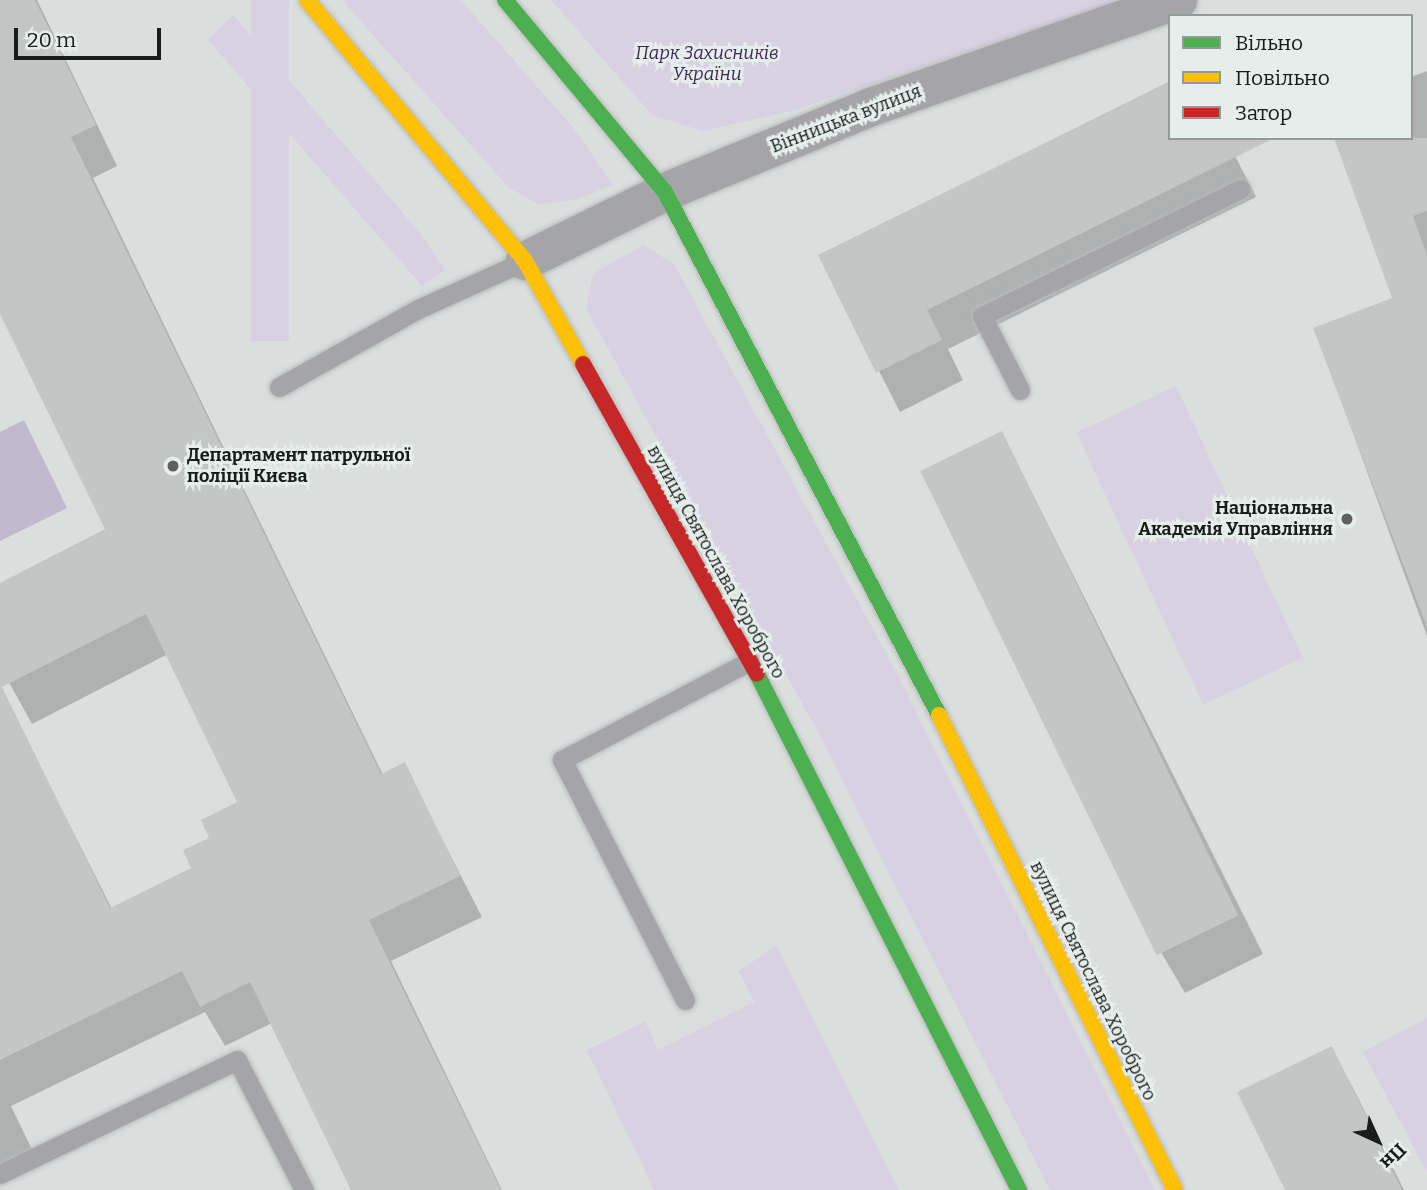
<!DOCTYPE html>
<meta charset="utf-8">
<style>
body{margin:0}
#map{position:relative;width:1427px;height:1190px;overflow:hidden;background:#dadedd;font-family:Bitter,serif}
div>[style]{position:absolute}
.green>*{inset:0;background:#d7d1e1;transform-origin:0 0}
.forest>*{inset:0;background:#c0b8cc}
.shadow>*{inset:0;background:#0003}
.building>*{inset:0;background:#c3c6c5;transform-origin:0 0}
.roads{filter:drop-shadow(0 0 2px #b8baba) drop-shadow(0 0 2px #b8baba)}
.lane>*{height:19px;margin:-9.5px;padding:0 9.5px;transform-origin:9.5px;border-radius:9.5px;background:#a5a5a8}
.street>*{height:38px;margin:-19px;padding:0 19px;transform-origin:19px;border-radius:19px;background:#a5a5a8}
.fast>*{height:16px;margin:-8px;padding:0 8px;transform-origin:8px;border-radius:8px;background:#4caf50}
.slow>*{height:16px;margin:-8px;padding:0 8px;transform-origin:8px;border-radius:8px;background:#ffc107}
.jam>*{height:16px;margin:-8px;padding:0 8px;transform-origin:8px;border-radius:8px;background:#c62828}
.dots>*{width:19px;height:19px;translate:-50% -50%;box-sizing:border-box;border:4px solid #e5eeeb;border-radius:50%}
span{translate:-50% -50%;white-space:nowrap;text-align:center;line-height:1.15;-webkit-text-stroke:6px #e5eeeb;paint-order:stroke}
.park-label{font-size:18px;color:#3f2657;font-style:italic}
.street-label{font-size:18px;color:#191c1b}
.poi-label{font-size:18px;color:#191c1b;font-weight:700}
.left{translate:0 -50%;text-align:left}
.right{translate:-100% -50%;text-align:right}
.legend{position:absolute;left:1168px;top:14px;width:245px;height:126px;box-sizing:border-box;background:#e5eeeb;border:2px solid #939a98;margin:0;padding:9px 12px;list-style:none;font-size:21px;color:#191c1b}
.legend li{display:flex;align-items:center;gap:14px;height:35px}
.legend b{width:35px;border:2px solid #939a98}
.north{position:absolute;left:1343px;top:1106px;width:70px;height:70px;-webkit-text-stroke:5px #e5eeeb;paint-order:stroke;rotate:135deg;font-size:19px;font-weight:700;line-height:28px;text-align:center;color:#191c1b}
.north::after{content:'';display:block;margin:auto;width:24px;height:32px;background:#191c1b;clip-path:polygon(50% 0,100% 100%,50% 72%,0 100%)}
.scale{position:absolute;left:14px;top:28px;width:147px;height:32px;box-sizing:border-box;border:4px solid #191c1b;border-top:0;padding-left:9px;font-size:21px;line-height:24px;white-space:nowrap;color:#191c1b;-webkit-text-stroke:5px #e5eeeb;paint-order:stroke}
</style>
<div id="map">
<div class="green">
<div style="left:251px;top:0;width:38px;height:341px"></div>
<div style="clip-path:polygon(342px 0,461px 0,575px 130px,613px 185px,575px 200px,539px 204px,509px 188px)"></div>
<div style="clip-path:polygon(551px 0,1123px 0,791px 111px,703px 131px,652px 115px)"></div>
<div style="clip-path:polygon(233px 15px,421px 234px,445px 270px,422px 286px,208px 40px)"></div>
<div style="clip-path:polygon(643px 245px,674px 264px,899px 677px,1155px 1190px,1050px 1190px,816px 729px,586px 308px,593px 274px)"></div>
<div style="left:1176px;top:386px;width:300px;height:110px;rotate:65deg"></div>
<div style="clip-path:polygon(777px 945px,899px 1190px,654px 1190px,587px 1050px,645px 1021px,658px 1050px,754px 1002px,739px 971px)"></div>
<div style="clip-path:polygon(1427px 1018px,1427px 1172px,1363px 1052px)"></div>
</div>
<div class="forest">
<div style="clip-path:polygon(24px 420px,67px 508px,0 541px,0 432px)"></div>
</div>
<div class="shadow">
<div style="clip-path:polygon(0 0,37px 0,117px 166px,93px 178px,184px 366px,383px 775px,404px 765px,482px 917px,391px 961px,502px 1190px,353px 1190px,272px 1023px,225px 1046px,205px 1012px,11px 1106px,37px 1160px,0 1177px,0 734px,19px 725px,112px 909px,194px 869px,240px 802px,168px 654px,32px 724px,0 666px,0 585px,107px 530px,0 310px)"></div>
<div style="clip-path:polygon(1427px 71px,1427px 636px,1315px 329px,1394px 299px,1411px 77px)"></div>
<div style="clip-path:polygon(1170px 138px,1226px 138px,1256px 197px,948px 349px,963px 380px,900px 412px,820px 256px)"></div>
<div style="clip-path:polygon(1002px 433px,1263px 954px,1185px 993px,1162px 954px)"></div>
<div style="clip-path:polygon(1331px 1048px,1353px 1088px,1404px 1190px,1287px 1190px)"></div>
</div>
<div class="building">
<div style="clip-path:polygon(evenodd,0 0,35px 0,96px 125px,71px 137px,381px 774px,405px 762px,460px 876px,369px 920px,501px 1190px,351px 1190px,250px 982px,200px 1007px,182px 971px,0 1060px,0 583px,105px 529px,0 314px,0 0,146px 614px,237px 802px,201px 820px,209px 838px,183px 850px,191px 868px,110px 908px,2px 687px,146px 614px)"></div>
<div style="clip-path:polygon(1170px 81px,1170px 138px,1274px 138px,927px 310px,942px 340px,876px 373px,818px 255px)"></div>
<div style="clip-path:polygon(1334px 138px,1427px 138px,1427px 211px,1413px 216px,1427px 255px,1427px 627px,1313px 328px,1392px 298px)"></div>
<div style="left:1002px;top:431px;width:539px;height:91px;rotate:64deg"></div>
<div style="clip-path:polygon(1332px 1046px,1402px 1190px,1285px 1190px,1237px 1092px)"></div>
</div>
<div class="roads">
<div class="lane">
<div style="left:279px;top:387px;width:159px;rotate:-29.3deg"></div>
<div style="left:418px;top:309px;width:117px;rotate:-24.2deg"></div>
<div style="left:1020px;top:390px;width:83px;rotate:-117.2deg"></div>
<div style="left:982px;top:316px;width:288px;rotate:-26.2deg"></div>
<div style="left:685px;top:1000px;width:270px;rotate:-117.1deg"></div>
<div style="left:562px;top:760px;width:212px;rotate:-27.8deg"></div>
<div style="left:0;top:1174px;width:263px;rotate:-25.7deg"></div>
<div style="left:237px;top:1060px;width:146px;rotate:62.7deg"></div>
</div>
<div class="street">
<div style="left:525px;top:261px;width:156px;rotate:-26.2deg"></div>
<div style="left:665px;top:192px;width:226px;rotate:-22.4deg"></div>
<div style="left:874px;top:106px;width:322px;rotate:-19.2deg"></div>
</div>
<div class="fast">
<div style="left:505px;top:0;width:250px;rotate:50.2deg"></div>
<div style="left:665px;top:192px;width:590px;rotate:62.35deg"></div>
<div style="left:757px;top:674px;width:579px;rotate:63.08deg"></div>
</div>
<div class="slow">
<div style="left:307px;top:0;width:340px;rotate:50.1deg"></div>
<div style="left:525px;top:261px;width:118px;rotate:60.6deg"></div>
<div style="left:939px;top:715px;width:530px;rotate:63.58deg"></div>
</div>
<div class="jam">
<div style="left:583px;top:364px;width:355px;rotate:60.7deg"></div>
</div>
</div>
<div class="dots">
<div style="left:173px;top:466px;background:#5d605f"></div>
<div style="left:1347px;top:519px;background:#5d605f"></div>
</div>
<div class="park-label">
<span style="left:707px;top:64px">Парк Захисників<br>України</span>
</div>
<div class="street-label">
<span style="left:846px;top:119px;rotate:-21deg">Вінницька вулиця</span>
<span style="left:716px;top:562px;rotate:61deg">вулиця Святослава Хороброго</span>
<span style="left:1093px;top:981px;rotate:64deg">вулиця Святослава Хороброго</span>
</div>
<div class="poi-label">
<span class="left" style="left:187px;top:466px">Департамент патрульної<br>поліції Києва</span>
<span class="right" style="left:1333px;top:519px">Національна<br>Академія Управління</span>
</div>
<ul class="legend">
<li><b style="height:9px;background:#4caf50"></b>Вільно</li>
<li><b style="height:9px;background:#ffc107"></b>Повільно</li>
<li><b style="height:9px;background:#c62828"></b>Затор</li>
</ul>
<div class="north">Пн</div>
<div class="scale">20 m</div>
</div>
